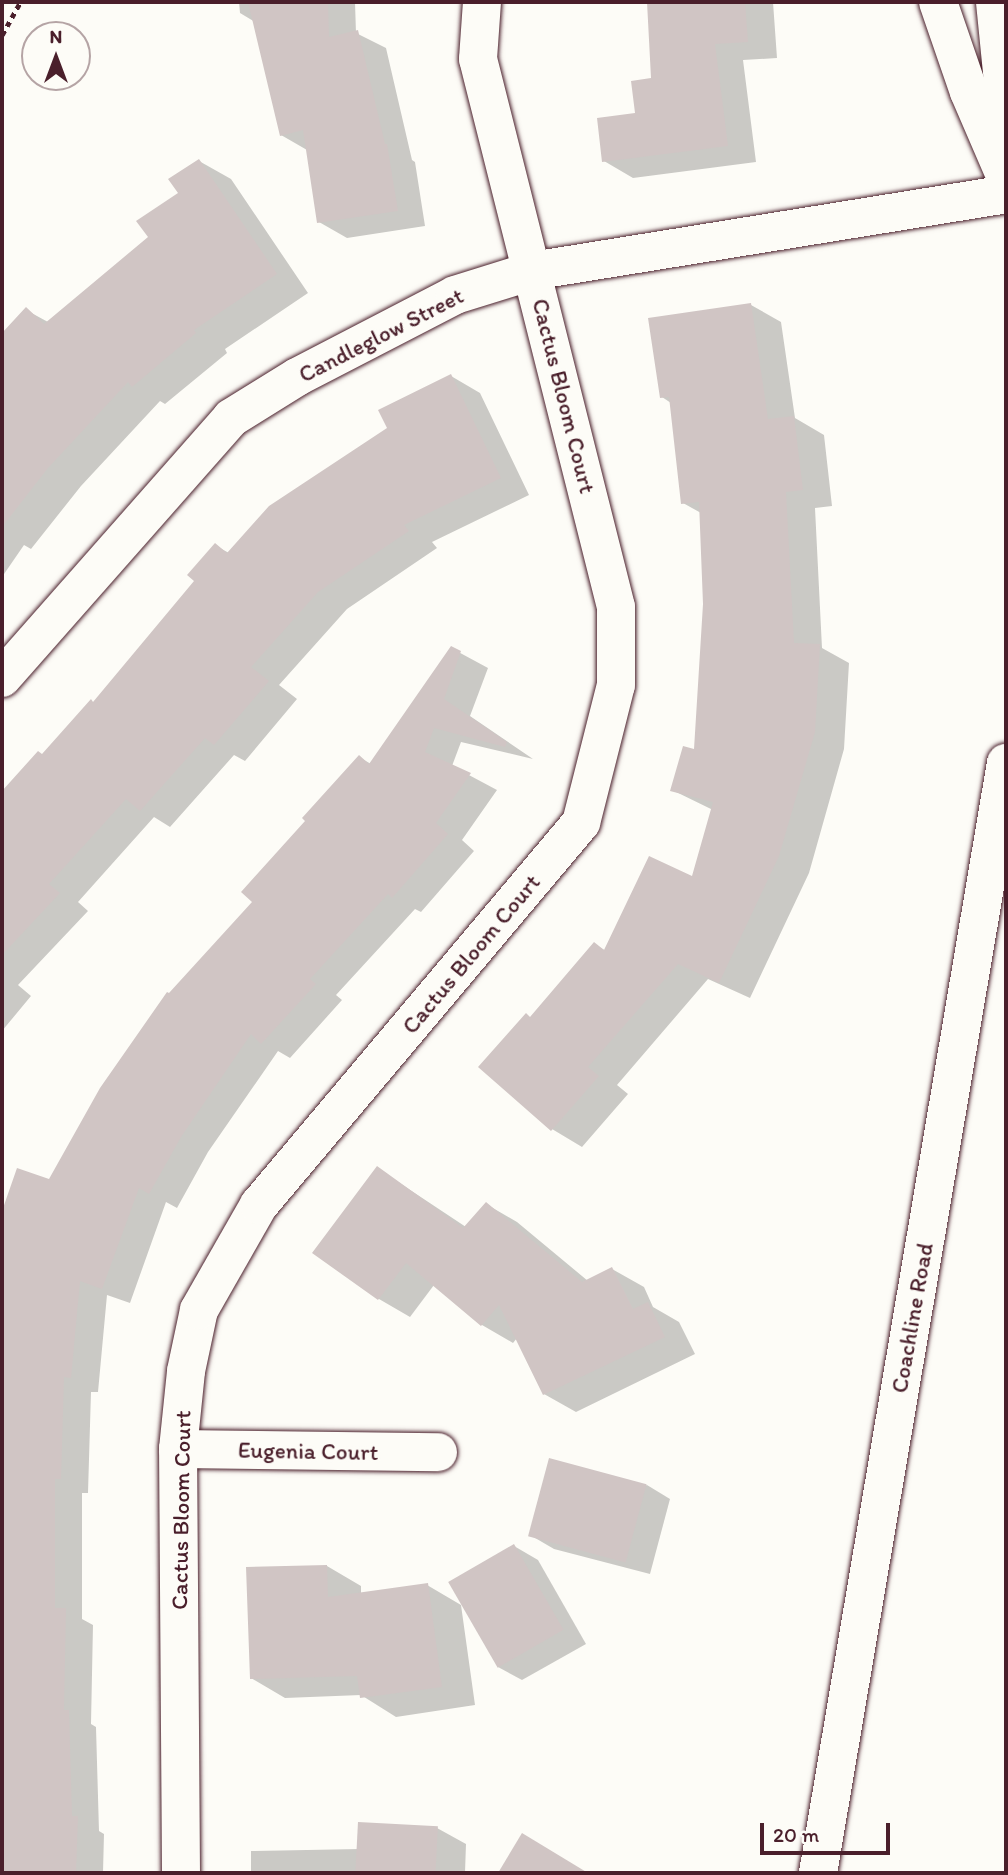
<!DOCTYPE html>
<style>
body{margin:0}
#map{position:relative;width:1008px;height:1875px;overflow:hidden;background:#fdfcf7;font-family:Itim,sans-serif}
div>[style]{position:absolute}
.shadow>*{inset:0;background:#0003}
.building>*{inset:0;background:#d0c5c4;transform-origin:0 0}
.path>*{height:4.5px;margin-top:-2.25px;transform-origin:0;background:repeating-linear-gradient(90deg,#4a1f2b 0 5px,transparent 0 10px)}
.roads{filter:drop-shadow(0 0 2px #4a1f2b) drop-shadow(0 0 2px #4a1f2b)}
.minor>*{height:38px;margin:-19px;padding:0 19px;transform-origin:19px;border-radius:19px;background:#fdfcf7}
.secondary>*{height:38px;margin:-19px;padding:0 19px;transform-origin:19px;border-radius:19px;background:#fdfcf7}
span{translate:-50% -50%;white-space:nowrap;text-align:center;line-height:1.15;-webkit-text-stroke:6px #fdfcf7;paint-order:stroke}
.street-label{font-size:23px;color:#4a1f2b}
.frame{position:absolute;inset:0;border:4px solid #4a1f2b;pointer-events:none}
.north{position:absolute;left:21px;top:21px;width:70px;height:70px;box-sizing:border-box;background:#fdfcf7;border:2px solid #b5a4a5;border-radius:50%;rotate:0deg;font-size:19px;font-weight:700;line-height:28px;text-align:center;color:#4a1f2b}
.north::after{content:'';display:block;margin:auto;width:24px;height:32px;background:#4a1f2b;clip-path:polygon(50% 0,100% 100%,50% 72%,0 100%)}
.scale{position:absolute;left:760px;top:1823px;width:130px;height:32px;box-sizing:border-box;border:4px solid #4a1f2b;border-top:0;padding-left:9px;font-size:21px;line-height:24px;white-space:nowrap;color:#4a1f2b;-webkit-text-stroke:5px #fdfcf7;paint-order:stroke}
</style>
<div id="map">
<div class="shadow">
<div style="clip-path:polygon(239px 2px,355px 2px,356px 33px,386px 48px,412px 160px,415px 162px,425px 226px,347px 238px,319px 222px,307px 150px,281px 135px,255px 22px,240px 13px)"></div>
<div style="clip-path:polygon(648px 2px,773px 2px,777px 58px,743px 60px,756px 162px,633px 178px,604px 161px,637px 115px,653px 80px)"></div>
<div style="clip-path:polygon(199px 161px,231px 179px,308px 293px,225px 349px,227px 353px,165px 404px,160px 401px,81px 486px,31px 549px,24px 545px,2px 577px,2px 336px,26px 310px,48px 322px,150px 238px)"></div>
<div style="clip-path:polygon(751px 305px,781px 322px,795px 418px,824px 435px,832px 506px,815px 508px,822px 648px,849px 663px,844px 749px,809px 873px,750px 998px,708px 979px,617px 1085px,628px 1094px,582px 1147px,552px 1129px,481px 1067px,531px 1018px,594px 944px,606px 951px,693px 879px,713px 810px,672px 790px,696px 752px,705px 604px,701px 513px,683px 503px,671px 403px,662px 397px)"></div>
<div style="clip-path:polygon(451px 376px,480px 393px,529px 495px,432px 542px,437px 548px,347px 609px,279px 685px,297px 699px,245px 761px,234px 755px,170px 827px,154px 817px,78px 902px,88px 911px,18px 985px,31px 996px,2px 1031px,2px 824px,5px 821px,2px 818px,2px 794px,39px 753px,43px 755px,94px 703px,197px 581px,216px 546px,229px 553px,389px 429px)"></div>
<div style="clip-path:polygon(451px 648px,488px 668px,470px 716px,533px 759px,461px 742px,452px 766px,497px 790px,462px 840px,474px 851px,421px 912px,415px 909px,336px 995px,342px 1000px,290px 1058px,278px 1051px,208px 1152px,177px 1208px,166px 1202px,130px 1303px,107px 1295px,98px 1392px,91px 1392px,88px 1493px,82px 1493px,82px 1619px,93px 1625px,91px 1724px,96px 1727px,99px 1831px,104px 1834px,103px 1873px,2px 1873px,2px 1217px,18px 1170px,50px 1181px,169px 995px,254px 901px,308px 821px,359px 757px,371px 764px)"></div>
<div style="clip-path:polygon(377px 1168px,466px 1227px,486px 1204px,517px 1222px,588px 1281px,612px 1269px,644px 1287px,653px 1307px,679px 1322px,695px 1354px,576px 1412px,544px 1394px,517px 1338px,513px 1343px,482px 1325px,434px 1285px,410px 1317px,379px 1299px,315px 1252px)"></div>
<div style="clip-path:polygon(647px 1485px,670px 1499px,650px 1574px,554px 1549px,530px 1535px)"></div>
<div style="clip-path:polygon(514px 1546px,538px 1560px,586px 1644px,522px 1680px,498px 1667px)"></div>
<div style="clip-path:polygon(327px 1566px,361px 1586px,361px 1594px,427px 1585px,461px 1605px,475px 1705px,396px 1717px,361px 1695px,285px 1698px,251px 1678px)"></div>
<div style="clip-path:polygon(437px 1828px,466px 1844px,465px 1873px,251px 1873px,251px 1851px,359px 1849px)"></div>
</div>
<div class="building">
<div style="clip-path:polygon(248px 2px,328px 2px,329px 37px,358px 30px,385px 144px,387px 144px,398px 211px,317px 223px,303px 130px,280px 136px)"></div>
<div style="clip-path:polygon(647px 2px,745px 2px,748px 42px,715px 44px,728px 146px,602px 162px,597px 118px,635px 113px,631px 81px,651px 78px)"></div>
<div style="clip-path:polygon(199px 159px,277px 274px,194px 330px,196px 333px,132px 387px,128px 382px,48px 468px,2px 527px,2px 333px,26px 307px,44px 324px,148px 237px,136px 221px,178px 193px,168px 179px)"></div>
<div style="clip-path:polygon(751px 303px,768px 419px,794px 416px,803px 490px,786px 492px,794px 643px,820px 644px,815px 732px,779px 856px,719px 983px,678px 964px,588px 1067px,599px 1076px,551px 1131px,478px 1067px,526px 1013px,530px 1017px,594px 942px,604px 950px,649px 856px,692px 876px,713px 802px,670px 791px,683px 746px,694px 749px,703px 604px,699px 502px,681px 504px,669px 397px,660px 398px,648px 318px)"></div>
<div style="clip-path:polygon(451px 374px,501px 478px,404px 525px,409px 531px,318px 592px,251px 667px,269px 681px,214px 745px,205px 738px,140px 811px,126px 799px,49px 884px,60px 893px,2px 955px,2px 791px,38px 751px,42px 754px,91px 699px,93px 702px,194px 581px,187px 575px,215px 543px,227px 553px,269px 506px,387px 428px,378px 410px)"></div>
<div style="clip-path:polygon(451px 646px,461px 651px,444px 699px,507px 742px,505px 747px,434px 728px,425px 752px,471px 773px,436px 823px,448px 834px,392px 898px,388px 894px,310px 979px,316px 984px,261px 1044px,251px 1034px,181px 1137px,149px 1194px,139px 1188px,102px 1289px,80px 1281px,71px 1378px,64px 1377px,61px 1479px,55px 1479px,55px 1608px,66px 1608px,64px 1710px,69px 1710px,72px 1816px,78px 1816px,76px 1873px,2px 1873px,2px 1211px,17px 1168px,49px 1179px,100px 1088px,167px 992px,169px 993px,252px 902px,241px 892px,305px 821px,302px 818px,359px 755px,369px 764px)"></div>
<div style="clip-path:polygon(377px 1166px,463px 1228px,486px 1202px,582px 1282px,612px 1267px,633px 1309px,648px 1302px,665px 1337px,543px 1395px,499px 1305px,481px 1326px,406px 1263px,378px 1300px,312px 1253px)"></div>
<div style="left:549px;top:1458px;width:101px;height:81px;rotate:15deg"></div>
<div style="left:514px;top:1544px;width:99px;height:76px;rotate:60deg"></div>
<div style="clip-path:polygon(327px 1565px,328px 1597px,428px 1583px,442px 1687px,360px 1698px,357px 1676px,250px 1679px,246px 1567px)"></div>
<div style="left:358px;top:1822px;width:80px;height:51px;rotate:3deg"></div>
<div style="clip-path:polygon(522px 1833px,588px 1873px,498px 1873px)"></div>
</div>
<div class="path">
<div style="left:2px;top:35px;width:38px;rotate:-61deg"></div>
</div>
<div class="roads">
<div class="minor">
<div style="left:2px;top:678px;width:346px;rotate:-48.6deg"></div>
<div style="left:231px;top:418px;width:78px;rotate:-31.8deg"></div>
<div style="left:297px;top:377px;width:178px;rotate:-27.4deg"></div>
<div style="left:455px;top:295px;width:81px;rotate:-17.3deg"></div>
<div style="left:532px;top:271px;width:480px;rotate:-9.2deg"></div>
<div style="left:178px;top:1449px;width:260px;rotate:0.7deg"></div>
<div style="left:181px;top:1873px;width:424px;rotate:-90.4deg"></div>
<div style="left:178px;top:1449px;width:78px;rotate:-84.1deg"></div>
<div style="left:186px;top:1371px;width:62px;rotate:-78deg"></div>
<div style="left:199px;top:1310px;width:121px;rotate:-60.3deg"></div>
<div style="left:259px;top:1205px;width:500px;rotate:-49.9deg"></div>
<div style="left:581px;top:823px;width:142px;rotate:-75.8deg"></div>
<div style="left:616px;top:685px;width:78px;rotate:-90deg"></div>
<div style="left:616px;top:607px;width:565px;rotate:-104.13deg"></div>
<div style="left:478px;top:59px;width:57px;rotate:-86deg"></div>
</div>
<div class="secondary">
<div style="left:938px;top:2px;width:95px;rotate:71deg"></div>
<div style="left:969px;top:92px;width:94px;rotate:66.7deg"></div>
<div style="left:995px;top:2px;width:112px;rotate:84.3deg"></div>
<div style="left:818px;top:1873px;width:1126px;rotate:-80.39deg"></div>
</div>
</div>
<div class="street-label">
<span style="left:381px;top:335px;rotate:-27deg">Candleglow Street</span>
<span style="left:564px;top:396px;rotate:76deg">Cactus Bloom Court</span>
<span style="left:471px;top:954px;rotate:-50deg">Cactus Bloom Court</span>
<span style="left:912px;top:1318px;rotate:-80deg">Coachline Road</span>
<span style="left:308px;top:1451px;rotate:1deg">Eugenia Court</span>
<span style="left:181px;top:1510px;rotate:-89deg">Cactus Bloom Court</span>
</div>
<div class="frame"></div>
<div class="north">N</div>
<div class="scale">20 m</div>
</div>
